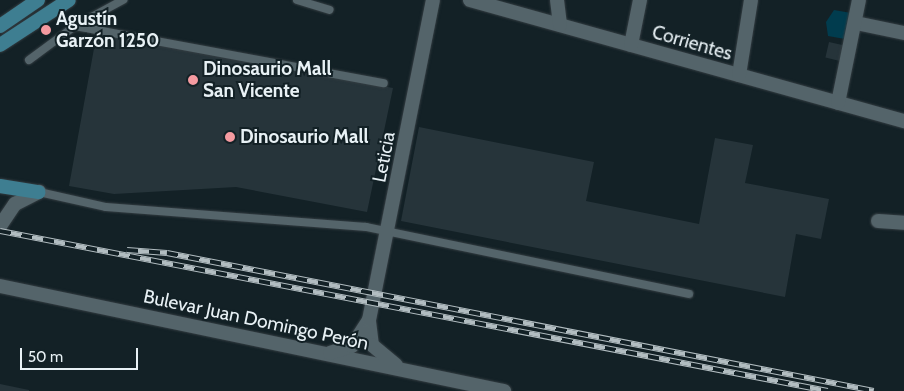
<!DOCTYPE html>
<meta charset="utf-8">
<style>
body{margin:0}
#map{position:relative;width:904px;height:391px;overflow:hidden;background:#132126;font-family:Cabin,sans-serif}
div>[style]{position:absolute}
.green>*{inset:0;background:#013c4e}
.building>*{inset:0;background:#26343a;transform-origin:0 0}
.roads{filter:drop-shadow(0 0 1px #343d42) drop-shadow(0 0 1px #343d42)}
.service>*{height:8px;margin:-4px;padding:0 4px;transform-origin:4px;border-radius:4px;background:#54646a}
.minor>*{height:14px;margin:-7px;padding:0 7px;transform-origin:7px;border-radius:7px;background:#54646a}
.secondary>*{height:14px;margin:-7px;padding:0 7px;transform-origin:7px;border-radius:7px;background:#3e7e91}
.rail>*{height:5.5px;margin-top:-2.75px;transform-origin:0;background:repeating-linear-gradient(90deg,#132126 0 11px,#b2bdc1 0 22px);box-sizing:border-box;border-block:1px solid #b2bdc1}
.dots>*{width:14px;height:14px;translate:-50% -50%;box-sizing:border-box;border:2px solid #132126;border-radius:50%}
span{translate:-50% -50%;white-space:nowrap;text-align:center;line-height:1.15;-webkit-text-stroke:4px #132126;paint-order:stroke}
.poi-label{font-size:19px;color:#e8f1f5;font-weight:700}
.left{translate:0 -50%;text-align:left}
.street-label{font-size:19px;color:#e8f1f5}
.scale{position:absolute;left:20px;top:348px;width:118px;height:22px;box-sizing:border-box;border:2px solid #e8f1f5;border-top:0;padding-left:6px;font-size:15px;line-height:18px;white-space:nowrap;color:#e8f1f5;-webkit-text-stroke:4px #132126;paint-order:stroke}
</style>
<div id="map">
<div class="green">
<div style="clip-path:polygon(834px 10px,851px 13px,845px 39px,828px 36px,826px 22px)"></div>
</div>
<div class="building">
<div style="clip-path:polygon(97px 32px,393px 88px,367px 212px,236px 187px,114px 194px,69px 186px)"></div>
<div style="left:829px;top:42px;width:17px;height:16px;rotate:13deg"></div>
<div style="clip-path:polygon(419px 127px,594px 162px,586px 201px,699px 224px,715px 138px,753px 145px,745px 183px,829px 199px,821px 239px,796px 234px,785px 297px,401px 221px)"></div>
<div style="clip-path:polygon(0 384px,29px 390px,29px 391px,0 391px)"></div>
</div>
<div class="roads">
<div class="service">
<div style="left:297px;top:0;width:34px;rotate:17deg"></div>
<div style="left:75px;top:26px;width:55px;rotate:-28.4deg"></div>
<div style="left:29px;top:60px;width:57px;rotate:-36.5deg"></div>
<div style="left:75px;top:26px;width:314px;rotate:10.5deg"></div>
<div style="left:39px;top:192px;width:69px;rotate:12.6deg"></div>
<div style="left:106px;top:207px;width:261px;rotate:4.4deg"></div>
<div style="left:366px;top:227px;width:330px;rotate:11.7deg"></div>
</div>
<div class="minor">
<div style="left:470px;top:0;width:451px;rotate:15.6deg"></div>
<div style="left:557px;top:0;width:25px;rotate:83deg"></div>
<div style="left:856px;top:23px;width:49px;rotate:11.8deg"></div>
<div style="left:631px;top:45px;width:46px;rotate:-78.7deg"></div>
<div style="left:739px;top:75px;width:76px;rotate:-80.9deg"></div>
<div style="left:838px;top:103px;width:105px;rotate:-78.5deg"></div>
<div style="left:878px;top:221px;width:26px;rotate:4deg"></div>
<div style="left:0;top:226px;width:27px;rotate:-56deg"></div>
<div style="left:15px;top:204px;width:27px;rotate:-27deg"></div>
<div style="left:0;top:286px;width:515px;rotate:11.77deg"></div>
<div style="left:369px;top:321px;width:24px;rotate:83deg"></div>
<div style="left:372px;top:345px;width:31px;rotate:40deg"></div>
<div style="left:330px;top:353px;width:23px;rotate:-18deg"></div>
<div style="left:352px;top:346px;width:31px;rotate:-57deg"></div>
<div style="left:369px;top:320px;width:326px;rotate:-78.7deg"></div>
</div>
<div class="secondary">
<div style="left:0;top:26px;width:46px;rotate:-34.4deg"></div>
<div style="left:0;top:45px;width:82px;rotate:-33.1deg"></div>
<div style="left:0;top:186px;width:39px;rotate:9deg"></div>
</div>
</div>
<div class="rail">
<div style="left:0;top:231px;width:843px;rotate:10.94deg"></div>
<div style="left:127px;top:250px;width:40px;rotate:4.3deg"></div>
<div style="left:167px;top:253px;width:720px;rotate:11.04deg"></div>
</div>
<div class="dots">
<div style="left:46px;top:30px;background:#f49aa0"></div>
<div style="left:193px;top:80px;background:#f49aa0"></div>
<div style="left:230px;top:137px;background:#f49aa0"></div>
</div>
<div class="poi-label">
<span class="left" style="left:56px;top:30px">Agustín<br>Garzón 1250</span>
<span class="left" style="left:203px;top:80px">Dinosaurio Mall<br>San Vicente</span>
<span class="left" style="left:240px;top:137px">Dinosaurio Mall</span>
</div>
<div class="street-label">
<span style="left:692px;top:43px;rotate:16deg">Corrientes</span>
<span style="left:384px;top:157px;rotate:-79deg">Leticia</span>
<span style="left:256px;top:320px;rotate:12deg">Bulevar Juan Domingo Perón</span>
</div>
<div class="scale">50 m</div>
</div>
